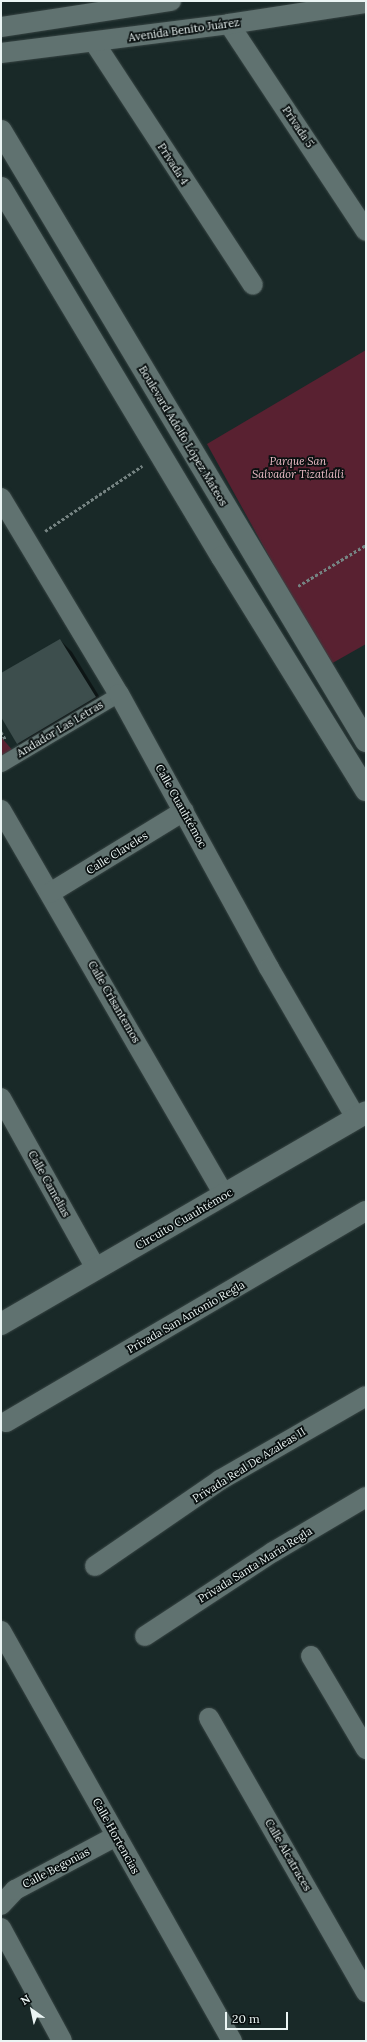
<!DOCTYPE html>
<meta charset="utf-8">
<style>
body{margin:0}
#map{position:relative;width:367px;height:2042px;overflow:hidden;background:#192928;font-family:Lora,serif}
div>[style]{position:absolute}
.green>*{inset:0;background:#592131}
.shadow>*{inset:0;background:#0007}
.building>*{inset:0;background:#3d4e4d}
.path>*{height:2.5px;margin-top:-1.25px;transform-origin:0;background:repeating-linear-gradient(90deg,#758382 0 3px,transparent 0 5px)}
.roads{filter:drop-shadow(0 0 1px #374443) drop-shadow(0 0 1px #374443)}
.pedestrian>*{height:15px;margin:-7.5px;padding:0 7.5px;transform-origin:7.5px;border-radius:7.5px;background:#607270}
.minor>*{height:20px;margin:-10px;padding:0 10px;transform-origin:10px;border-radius:10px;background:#607270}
.tertiary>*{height:22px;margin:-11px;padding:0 11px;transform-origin:11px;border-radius:11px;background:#607270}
span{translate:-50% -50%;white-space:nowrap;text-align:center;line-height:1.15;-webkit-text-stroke:3.5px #091010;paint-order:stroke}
.street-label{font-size:11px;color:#ebf5f4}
.park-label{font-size:11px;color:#f0bec9;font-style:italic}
.frame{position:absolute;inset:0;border:2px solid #ebf5f4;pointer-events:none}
.north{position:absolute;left:12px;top:1990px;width:40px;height:40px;-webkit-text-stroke:3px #091010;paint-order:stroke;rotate:327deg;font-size:11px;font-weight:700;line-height:16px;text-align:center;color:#ebf5f4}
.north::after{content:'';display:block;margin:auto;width:14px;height:18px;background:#ebf5f4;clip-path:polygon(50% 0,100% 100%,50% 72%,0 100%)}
.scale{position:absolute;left:225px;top:2012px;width:63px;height:18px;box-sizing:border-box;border:2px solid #ebf5f4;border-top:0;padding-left:5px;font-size:12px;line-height:14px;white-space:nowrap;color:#ebf5f4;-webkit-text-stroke:3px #091010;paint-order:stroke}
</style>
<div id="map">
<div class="green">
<div style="clip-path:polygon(366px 350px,366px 644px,329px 665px,207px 444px)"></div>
<div style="clip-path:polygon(1px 737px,14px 752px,1px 760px)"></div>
</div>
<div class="shadow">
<div style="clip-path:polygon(60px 640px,72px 652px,107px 709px,30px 755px,18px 743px,1px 715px,1px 674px)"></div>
</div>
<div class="building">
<div style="clip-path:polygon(60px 639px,96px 697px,17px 744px,1px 717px,1px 673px)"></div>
</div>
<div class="path">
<div style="left:45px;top:531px;width:117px;rotate:-33.8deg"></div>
<div style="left:298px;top:586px;width:79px;rotate:-31.1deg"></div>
<div style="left:1px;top:732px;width:9px;rotate:58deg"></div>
</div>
<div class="roads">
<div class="pedestrian">
<div style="left:1px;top:764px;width:137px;rotate:-30.7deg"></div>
</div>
<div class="minor">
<div style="left:229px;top:24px;width:248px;rotate:56.5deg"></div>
<div style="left:1px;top:27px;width:172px;rotate:-8.7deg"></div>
<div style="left:94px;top:42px;width:290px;rotate:56.8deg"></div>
<div style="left:1px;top:53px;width:230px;rotate:-7.2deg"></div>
<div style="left:229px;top:24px;width:139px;rotate:-8.7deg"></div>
<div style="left:1px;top:498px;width:229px;rotate:59deg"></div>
<div style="left:119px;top:694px;width:312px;rotate:61.3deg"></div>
<div style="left:269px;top:968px;width:173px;rotate:59.9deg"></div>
<div style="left:1px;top:810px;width:445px;rotate:59.9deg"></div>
<div style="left:50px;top:893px;width:157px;rotate:-31.5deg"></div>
<div style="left:1px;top:1098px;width:196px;rotate:60.9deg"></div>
<div style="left:6px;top:1422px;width:417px;rotate:-30.4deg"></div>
<div style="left:95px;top:1566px;width:152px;rotate:-34.5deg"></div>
<div style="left:220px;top:1480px;width:168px;rotate:-29.9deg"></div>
<div style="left:1px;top:1631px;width:471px;rotate:60.6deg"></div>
<div style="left:145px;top:1636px;width:153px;rotate:-33.3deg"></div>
<div style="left:273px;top:1552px;width:108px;rotate:-30.6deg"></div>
<div style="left:311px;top:1656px;width:108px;rotate:59.4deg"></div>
<div style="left:209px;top:1718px;width:316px;rotate:60.2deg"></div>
<div style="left:1px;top:1905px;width:21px;rotate:-47deg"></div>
<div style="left:15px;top:1890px;width:115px;rotate:-28.1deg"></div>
<div style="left:1px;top:1928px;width:128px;rotate:61.6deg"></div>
</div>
<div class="tertiary">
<div style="left:1px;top:131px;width:711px;rotate:59.11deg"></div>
<div style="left:1px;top:188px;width:430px;rotate:59.1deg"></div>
<div style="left:222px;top:557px;width:274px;rotate:58.3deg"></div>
<div style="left:1px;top:1324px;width:422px;rotate:-30.1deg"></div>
</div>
</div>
<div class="street-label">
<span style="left:184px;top:30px;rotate:-8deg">Avenida Benito Juárez</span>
<span style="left:298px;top:127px;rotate:56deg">Privada 5</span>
<span style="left:173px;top:164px;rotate:57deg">Privada 4</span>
<span style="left:183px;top:436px;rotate:59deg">Boulevard Adolfo López Mateos</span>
<span style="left:60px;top:729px;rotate:-31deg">Andador Las Letras</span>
<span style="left:181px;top:806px;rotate:61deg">Calle Cuauhtémoc</span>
<span style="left:117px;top:853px;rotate:-32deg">Calle Claveles</span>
<span style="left:114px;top:1002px;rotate:60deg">Calle Crisantemos</span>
<span style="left:49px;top:1184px;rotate:61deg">Calle Camelias</span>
<span style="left:184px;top:1219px;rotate:-30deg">Circuito Cuauhtémoc</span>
<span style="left:186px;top:1317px;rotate:-30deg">Privada San Antonio Regla</span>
<span style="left:249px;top:1465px;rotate:-32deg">Privada Real De Azaleas II</span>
<span style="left:255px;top:1565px;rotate:-32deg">Privada Santa María Regla</span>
<span style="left:116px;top:1836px;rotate:61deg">Calle Hortencias</span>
<span style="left:288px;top:1855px;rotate:60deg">Calle Alcatraces</span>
<span style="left:56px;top:1868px;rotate:-28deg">Calle Begonias</span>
</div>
<div class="park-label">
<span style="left:298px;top:468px">Parque San<br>Salvador Tizatlalli</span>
</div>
<div class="frame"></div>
<div class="north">N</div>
<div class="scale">20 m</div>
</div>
